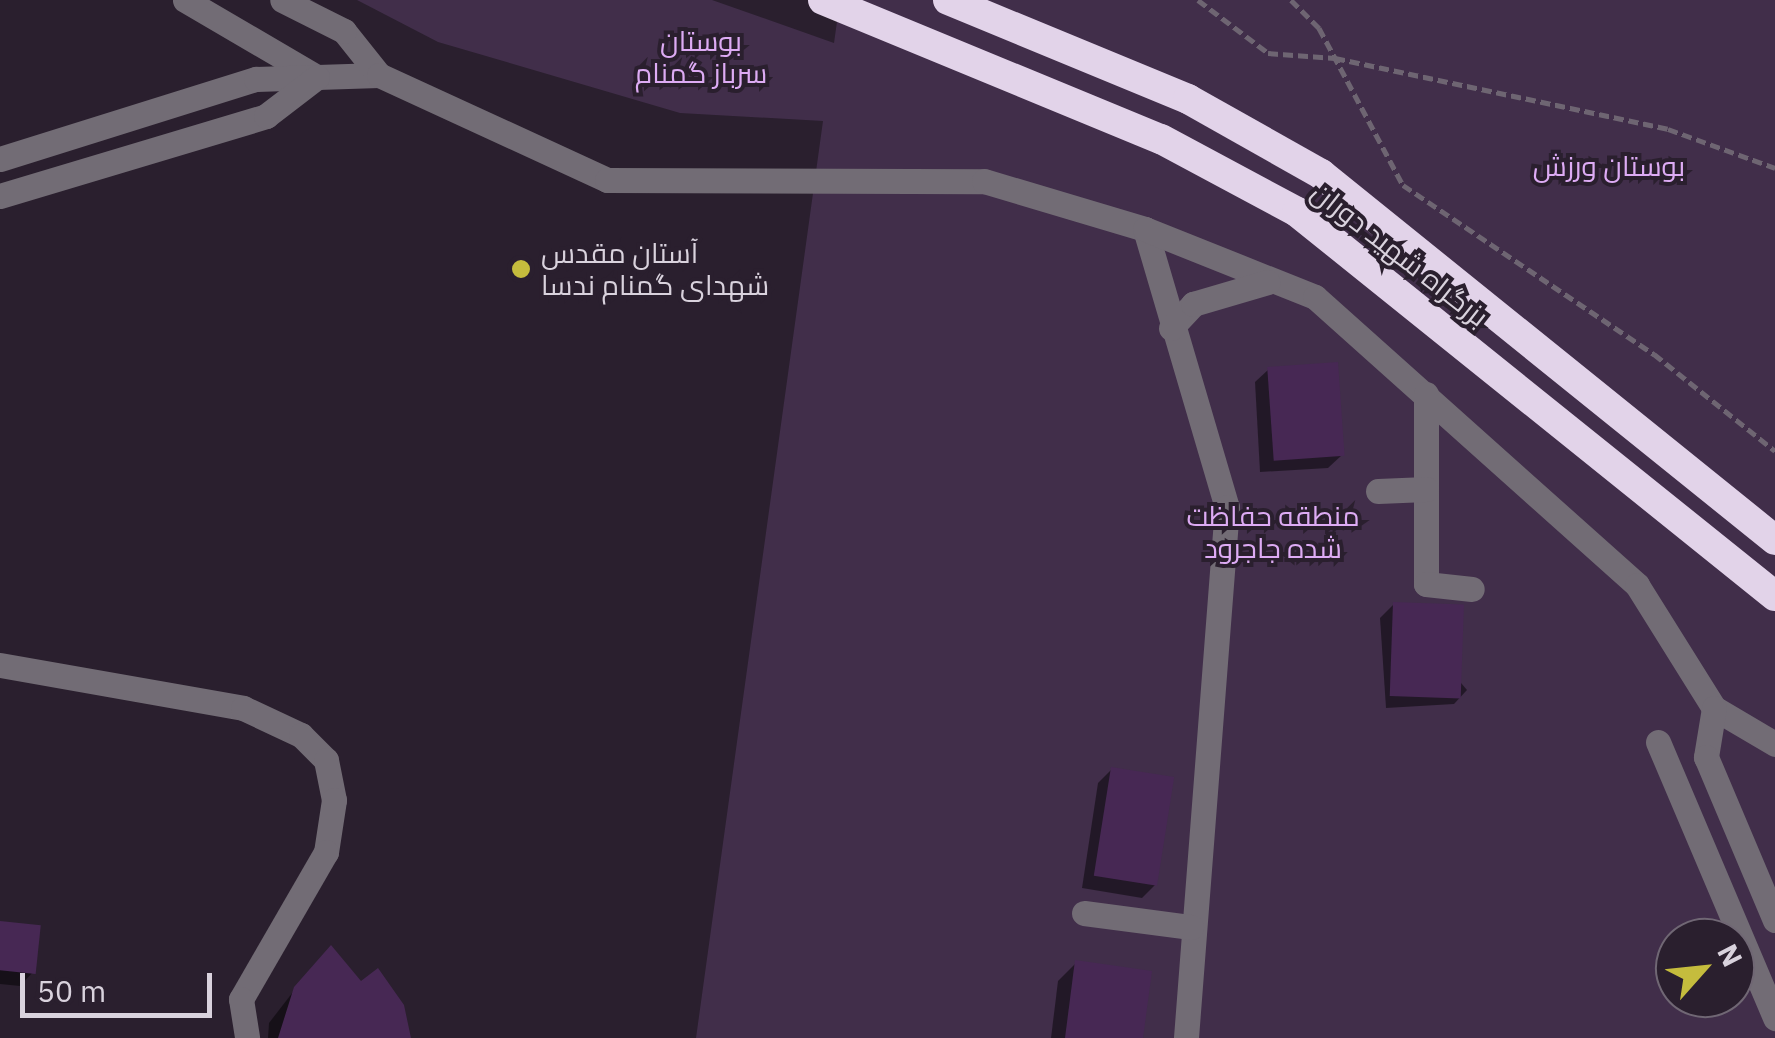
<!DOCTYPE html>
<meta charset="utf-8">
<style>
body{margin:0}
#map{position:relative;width:1775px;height:1038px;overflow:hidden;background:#2a1f2e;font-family:"IBM Plex Sans",Cairo,sans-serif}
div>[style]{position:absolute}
.green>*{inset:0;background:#412e4a}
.shadow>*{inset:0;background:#0007}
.building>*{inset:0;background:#472854;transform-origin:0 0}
.path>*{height:5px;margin-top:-2.5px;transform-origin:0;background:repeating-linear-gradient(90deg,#6e6572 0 10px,transparent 0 15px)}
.minor>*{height:25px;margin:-12.5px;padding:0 12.5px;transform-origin:12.5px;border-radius:12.5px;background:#726c75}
.highway>*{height:30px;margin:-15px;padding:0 15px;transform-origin:15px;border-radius:15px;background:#e2d3e9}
.dots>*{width:28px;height:28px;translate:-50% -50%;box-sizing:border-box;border:5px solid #2a1f2e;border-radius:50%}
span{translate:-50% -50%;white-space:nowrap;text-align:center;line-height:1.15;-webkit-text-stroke:8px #2a1f2e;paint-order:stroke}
.park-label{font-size:28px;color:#ddabf4}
.poi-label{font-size:28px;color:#d9d2dd}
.left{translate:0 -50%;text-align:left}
.street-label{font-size:28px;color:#d9d2dd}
.north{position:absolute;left:1655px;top:918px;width:100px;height:100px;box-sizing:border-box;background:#2a1f2e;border:2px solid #706774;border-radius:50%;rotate:63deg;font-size:28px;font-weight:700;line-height:40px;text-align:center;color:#d9d2dd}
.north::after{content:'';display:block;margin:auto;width:35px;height:45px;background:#c5bc3d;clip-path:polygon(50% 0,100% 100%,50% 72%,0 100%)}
.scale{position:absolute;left:20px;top:973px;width:192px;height:45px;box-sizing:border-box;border:5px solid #d9d2dd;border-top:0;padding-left:12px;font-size:30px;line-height:35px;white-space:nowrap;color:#d9d2dd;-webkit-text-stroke:8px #2a1f2e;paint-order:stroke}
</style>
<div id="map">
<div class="green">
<div style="clip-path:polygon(evenodd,357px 0,712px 0,834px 43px,840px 0,1775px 0,1775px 1038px,696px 1038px,823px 121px,680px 113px,438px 42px,357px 0,1675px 938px,1735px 938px,1735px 998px,1675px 998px,1675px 938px)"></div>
</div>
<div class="shadow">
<div style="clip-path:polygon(1269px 369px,1342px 455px,1328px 468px,1260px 472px,1255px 382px)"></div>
<div style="clip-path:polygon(1394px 604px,1467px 690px,1454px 704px,1386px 708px,1380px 618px)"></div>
<div style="clip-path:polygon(1111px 770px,1156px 884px,1142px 898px,1082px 888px,1098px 783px)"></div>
<div style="clip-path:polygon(0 924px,33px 972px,20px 986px,0 984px)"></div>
<div style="clip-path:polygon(1076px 963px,1140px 1038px,1051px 1038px,1058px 981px)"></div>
<div style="clip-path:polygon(313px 966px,404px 1038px,268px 1038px,269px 1023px)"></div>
</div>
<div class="building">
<div style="left:1338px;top:362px;width:94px;height:71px;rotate:86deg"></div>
<div style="left:1393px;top:602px;width:71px;height:94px;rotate:2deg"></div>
<div style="left:1111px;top:767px;width:64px;height:110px;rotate:9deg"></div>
<div style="left:0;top:921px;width:41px;height:49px;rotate:6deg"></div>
<div style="clip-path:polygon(331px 945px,361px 981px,378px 968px,404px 1005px,411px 1038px,278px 1038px,294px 987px)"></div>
<div style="clip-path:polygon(1075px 960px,1152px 971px,1143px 1038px,1065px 1038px)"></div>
</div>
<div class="path">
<div style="left:1198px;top:0;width:88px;rotate:37.1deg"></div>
<div style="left:1268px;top:53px;width:67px;rotate:4.3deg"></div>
<div style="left:1335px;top:58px;width:340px;rotate:12deg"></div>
<div style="left:1668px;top:129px;width:114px;rotate:20deg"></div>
<div style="left:1291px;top:0;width:40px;rotate:45deg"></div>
<div style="left:1319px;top:28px;width:178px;rotate:61.9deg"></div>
<div style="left:1403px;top:185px;width:303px;rotate:34deg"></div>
<div style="left:1654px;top:354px;width:155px;rotate:38.7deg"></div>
</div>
<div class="minor">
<div style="left:185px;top:0;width:153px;rotate:30.3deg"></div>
<div style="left:317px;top:77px;width:62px;rotate:-1.8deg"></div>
<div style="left:379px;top:75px;width:56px;rotate:-128.5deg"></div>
<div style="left:344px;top:31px;width:69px;rotate:-153.4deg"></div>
<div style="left:379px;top:75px;width:251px;rotate:24.7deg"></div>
<div style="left:607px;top:180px;width:377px;rotate:0.2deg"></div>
<div style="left:984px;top:181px;width:168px;rotate:16.6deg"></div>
<div style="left:1145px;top:229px;width:290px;rotate:73.6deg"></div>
<div style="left:1227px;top:507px;width:533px;rotate:94.42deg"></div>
<div style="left:0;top:159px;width:268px;rotate:-17.4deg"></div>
<div style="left:256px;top:79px;width:61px;rotate:-1.9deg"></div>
<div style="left:0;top:196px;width:278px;rotate:-16.7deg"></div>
<div style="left:266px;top:116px;width:64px;rotate:-37.4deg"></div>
<div style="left:1145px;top:229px;width:183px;rotate:21.8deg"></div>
<div style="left:1315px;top:297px;width:432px;rotate:41.8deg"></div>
<div style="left:1637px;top:585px;width:145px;rotate:58deg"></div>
<div style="left:1714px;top:708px;width:71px;rotate:30.5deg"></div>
<div style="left:1171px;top:328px;width:33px;rotate:-47deg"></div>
<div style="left:1193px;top:304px;width:78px;rotate:-16.3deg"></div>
<div style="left:1426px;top:394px;width:190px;rotate:90deg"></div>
<div style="left:1426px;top:584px;width:46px;rotate:6.2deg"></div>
<div style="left:1378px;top:491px;width:48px;rotate:-2.4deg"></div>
<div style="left:0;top:665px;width:247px;rotate:10deg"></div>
<div style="left:243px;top:708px;width:64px;rotate:25deg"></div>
<div style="left:301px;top:735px;width:35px;rotate:45deg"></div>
<div style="left:326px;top:760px;width:41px;rotate:78.7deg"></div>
<div style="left:334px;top:800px;width:53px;rotate:98.7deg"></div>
<div style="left:326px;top:852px;width:170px;rotate:120deg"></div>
<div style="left:241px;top:999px;width:39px;rotate:81deg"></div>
<div style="left:1714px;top:708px;width:50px;rotate:99.3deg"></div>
<div style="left:1706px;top:757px;width:177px;rotate:67.1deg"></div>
<div style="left:1658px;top:742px;width:300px;rotate:67deg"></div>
<div style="left:1084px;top:913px;width:108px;rotate:7.5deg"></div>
</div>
<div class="highway">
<div style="left:823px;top:0;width:365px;rotate:22.4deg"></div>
<div style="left:1161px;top:139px;width:154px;rotate:28.2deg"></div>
<div style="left:1297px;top:212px;width:613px;rotate:38.78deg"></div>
<div style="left:948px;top:0;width:260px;rotate:22.4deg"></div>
<div style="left:1188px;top:99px;width:153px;rotate:29.4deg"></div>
<div style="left:1321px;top:174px;width:583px;rotate:38.87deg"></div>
</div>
<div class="dots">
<div style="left:521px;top:269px;background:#c5bc3d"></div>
</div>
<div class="park-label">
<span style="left:701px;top:57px">بوستان<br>سرباز گمنام</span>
<span style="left:1609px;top:166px">بوستان ورزش</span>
<span style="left:1273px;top:532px">منطقه حفاظت<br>شده جاجرود</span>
</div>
<div class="poi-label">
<span class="left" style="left:541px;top:269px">آستان مقدس<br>شهدای گمنام ندسا</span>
</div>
<div class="street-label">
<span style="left:1400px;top:254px;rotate:38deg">بزرگراه شهید دوران</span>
</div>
<div class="north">N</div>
<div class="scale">50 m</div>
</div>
